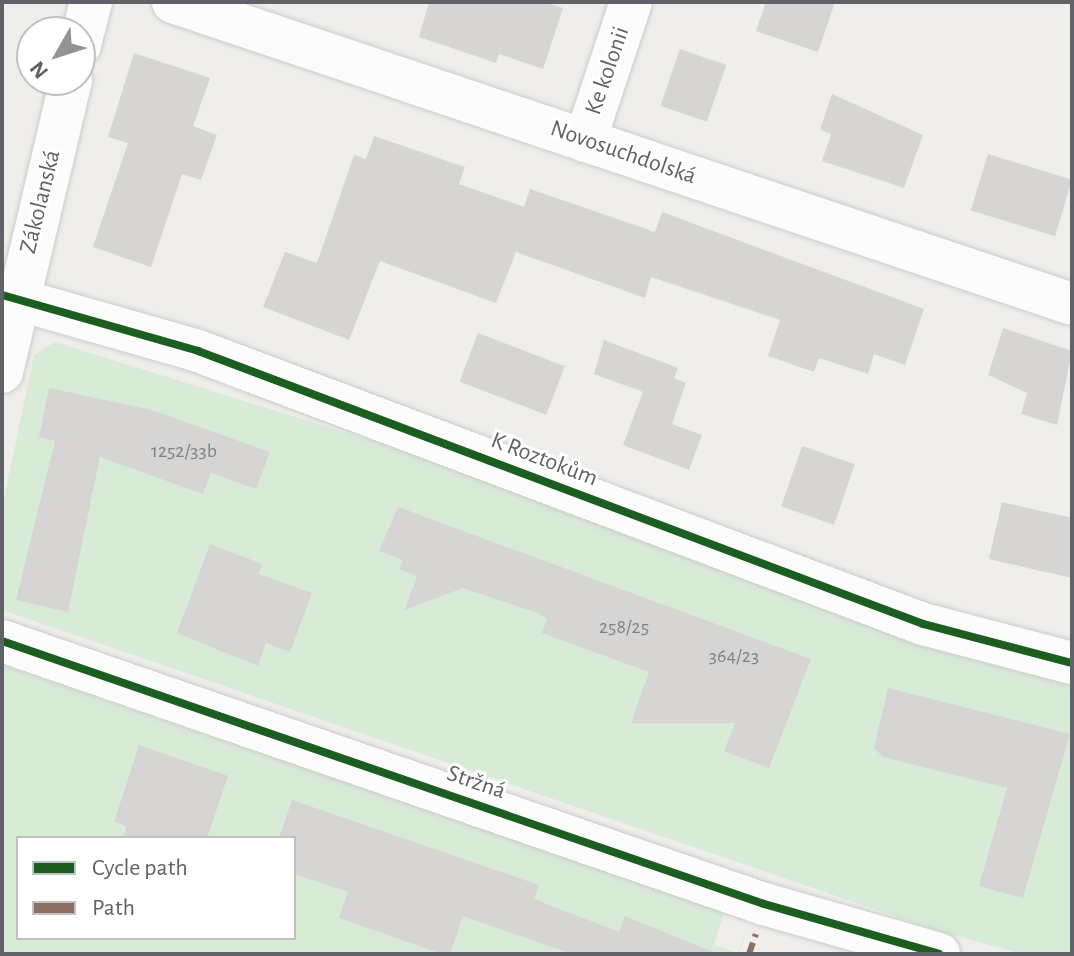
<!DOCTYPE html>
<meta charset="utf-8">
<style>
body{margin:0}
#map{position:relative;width:1074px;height:956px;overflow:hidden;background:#efeeea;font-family:"Alegreya Sans",sans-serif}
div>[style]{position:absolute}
.green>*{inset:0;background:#d8ebd6}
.building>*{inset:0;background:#d6d5d3;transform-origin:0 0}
.roads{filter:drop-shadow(0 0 2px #cbcccc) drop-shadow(0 0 2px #cbcccc)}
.minor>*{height:42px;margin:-21px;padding:0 21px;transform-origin:21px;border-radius:21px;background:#fdfcfc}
.quiet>*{height:6px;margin-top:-3px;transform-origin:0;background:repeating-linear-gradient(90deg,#8d6e63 0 12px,transparent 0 18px)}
.cycleway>*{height:8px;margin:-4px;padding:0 4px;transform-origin:4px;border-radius:4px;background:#1b5e20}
span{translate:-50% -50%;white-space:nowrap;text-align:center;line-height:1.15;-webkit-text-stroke:6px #fff;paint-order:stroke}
.number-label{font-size:20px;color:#7e8184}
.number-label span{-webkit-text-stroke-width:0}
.street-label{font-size:24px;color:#5f6368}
.frame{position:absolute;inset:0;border:4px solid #5f6368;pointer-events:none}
.legend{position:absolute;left:16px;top:836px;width:280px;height:104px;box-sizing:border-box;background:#fff;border:2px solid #bfc1c3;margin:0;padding:10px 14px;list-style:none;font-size:24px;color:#5f6368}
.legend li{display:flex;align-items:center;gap:16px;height:40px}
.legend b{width:40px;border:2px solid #bfc1c3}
.north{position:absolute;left:16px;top:16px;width:80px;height:80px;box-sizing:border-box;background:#fff;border:2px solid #bfc1c3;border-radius:50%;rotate:231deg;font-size:22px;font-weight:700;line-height:32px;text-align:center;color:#5f6368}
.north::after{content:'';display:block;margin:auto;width:28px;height:36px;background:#919496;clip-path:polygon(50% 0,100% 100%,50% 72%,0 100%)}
</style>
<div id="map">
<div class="green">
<div style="clip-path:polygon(55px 342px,1072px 659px,1072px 954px,1023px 954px,941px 932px,2px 610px,2px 508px,34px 355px)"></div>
<div style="clip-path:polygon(evenodd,2px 665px,724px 912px,714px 945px,738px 953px,750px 921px,739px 954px,2px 954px,2px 665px,18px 838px,294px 838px,294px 938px,18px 938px,18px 838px)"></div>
</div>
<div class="building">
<div style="clip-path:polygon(429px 2px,544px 2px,563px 8px,543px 69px,499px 54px,496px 63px,419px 37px)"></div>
<div style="clip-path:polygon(766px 2px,835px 2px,818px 52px,756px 31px)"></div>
<div style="left:680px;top:49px;width:49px;height:60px;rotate:19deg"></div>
<div style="clip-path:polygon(134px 53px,210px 78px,193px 126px,217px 135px,201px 180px,182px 174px,151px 267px,93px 247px,128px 143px,108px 137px)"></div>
<div style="clip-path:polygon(832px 94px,923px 135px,904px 188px,822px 161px,831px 134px,820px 130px)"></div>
<div style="clip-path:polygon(374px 136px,465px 167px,459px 184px,524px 207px,530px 189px,655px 232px,662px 212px,924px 309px,905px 365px,874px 354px,868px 374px,819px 358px,814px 372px,768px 356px,780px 320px,651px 277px,645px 298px,516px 252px,496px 303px,380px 261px,349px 340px,263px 307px,285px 252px,317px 263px,354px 155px,366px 159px)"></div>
<div style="left:988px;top:154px;width:88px;height:59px;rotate:17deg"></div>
<div style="clip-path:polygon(1003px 328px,1072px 351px,1057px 425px,1021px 414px,1027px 393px,988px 375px)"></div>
<div style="left:478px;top:333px;width:93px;height:52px;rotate:21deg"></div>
<div style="clip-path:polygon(604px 340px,678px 368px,674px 378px,686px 383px,672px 424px,702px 435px,689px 470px,623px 445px,643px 392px,594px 374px)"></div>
<div style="clip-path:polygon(49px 388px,152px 410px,270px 452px,256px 489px,211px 473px,203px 494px,100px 457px,68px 612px,16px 600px,55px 441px,39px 437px)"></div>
<div style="left:802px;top:446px;width:56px;height:64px;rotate:19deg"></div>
<div style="clip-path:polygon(1002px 502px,1072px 518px,1072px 578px,989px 559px)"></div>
<div style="clip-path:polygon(398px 507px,811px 659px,769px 768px,724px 751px,735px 723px,631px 723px,649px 672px,542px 633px,547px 619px,538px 613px,463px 588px,405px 610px,417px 576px,399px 569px,403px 560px,379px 551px)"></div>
<div style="clip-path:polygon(210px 544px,262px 564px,259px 574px,312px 593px,290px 652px,266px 643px,258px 666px,177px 633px)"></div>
<div style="clip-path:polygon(888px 688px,1070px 734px,1023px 898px,979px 886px,1007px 788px,883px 757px,874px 748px)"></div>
<div style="clip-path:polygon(139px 745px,228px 776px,207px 838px,123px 838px,127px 826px,114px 822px)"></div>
<div style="clip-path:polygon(292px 800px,539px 885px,534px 899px,619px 932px,625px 916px,718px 954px,572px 954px,463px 916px,450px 954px,442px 954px,339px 918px,348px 892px,294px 874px,294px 838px,279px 838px)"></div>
</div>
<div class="roads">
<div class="minor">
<div style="left:173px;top:2px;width:948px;rotate:18.57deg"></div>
<div style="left:80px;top:45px;width:44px;rotate:-75.7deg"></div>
<div style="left:585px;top:141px;width:146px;rotate:-71.7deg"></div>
<div style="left:2px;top:295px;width:204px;rotate:15.9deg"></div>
<div style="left:198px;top:351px;width:775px;rotate:20.63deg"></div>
<div style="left:923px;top:624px;width:154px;rotate:14.7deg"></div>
<div style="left:2px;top:372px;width:300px;rotate:-76.7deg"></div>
<div style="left:2px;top:641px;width:806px;rotate:19.04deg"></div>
<div style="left:764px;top:904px;width:182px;rotate:15.9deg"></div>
</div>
</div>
<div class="quiet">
<div style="left:749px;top:954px;width:21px;rotate:-71deg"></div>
</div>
<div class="cycleway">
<div style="left:2px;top:295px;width:204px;rotate:15.9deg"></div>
<div style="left:198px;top:351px;width:775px;rotate:20.63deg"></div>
<div style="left:923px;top:624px;width:154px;rotate:14.7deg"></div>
<div style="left:2px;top:641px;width:806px;rotate:19.04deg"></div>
<div style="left:764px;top:904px;width:182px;rotate:15.9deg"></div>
</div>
<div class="number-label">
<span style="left:184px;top:451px">1252/33b</span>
<span style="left:624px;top:627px">258/25</span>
<span style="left:734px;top:656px">364/23</span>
</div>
<div class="street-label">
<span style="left:608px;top:71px;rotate:-71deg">Ke kolonii</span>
<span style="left:623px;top:153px;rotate:19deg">Novosuchdolská</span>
<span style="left:41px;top:202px;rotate:-76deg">Zákolanská</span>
<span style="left:544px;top:460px;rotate:21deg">K Roztokům</span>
<span style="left:476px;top:783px;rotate:19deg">Stržná</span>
</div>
<div class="frame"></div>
<ul class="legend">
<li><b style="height:10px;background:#1b5e20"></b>Cycle path</li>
<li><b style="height:10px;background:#8d6e63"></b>Path</li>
</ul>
<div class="north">N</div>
</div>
